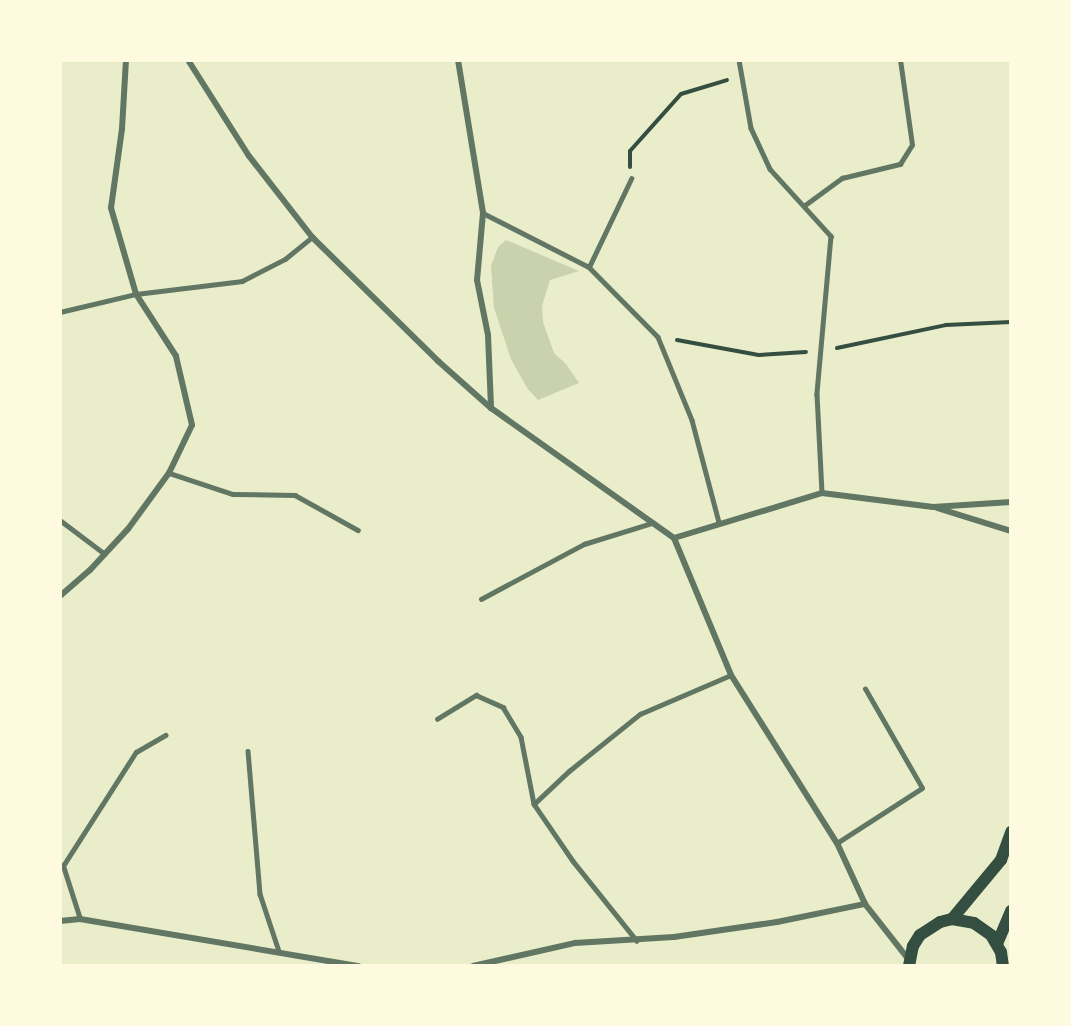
<!DOCTYPE html>
<style>
body{margin:0}
#map{position:relative;width:1071px;height:1026px;overflow:hidden;background:#e9edc9;font-family:"Exo 2",sans-serif}
div>[style]{position:absolute}
.green>*{inset:0;background:#cad2ad}
.path>*{height:4px;margin:-2px;padding:0 2px;transform-origin:2px;border-radius:2px;background:#344e41}
.service>*{height:4.5px;margin:-2.25px;padding:0 2.25px;transform-origin:2.25px;border-radius:2.25px;background:#617663}
.minor>*{height:6px;margin:-3px;padding:0 3px;transform-origin:3px;border-radius:3px;background:#617663}
.secondary>*{height:12px;margin:-6px;padding:0 6px;transform-origin:6px;border-radius:6px;background:#344e41}
span{translate:-50% -50%;white-space:nowrap;text-align:center;line-height:1.15;-webkit-text-stroke:6px #fefae0;paint-order:stroke}
.frame{position:absolute;inset:0;border:62px solid #fefae0;pointer-events:none}
</style>
<div id="map">
<div class="green">
<div style="clip-path:polygon(506px 240px,579px 271px,550px 280px,542px 306px,543px 322px,554px 353px,566px 364px,579px 383px,538px 400px,527px 388px,511px 359px,494px 308px,491px 266px,498px 247px)"></div>
</div>
<div class="path">
<div style="left:630px;top:167px;width:16px;rotate:-90deg"></div>
<div style="left:630px;top:151px;width:76px;rotate:-48.2deg"></div>
<div style="left:681px;top:94px;width:48px;rotate:-16.9deg"></div>
<div style="left:677px;top:340px;width:83px;rotate:10.4deg"></div>
<div style="left:759px;top:355px;width:47px;rotate:-3.7deg"></div>
<div style="left:837px;top:348px;width:111px;rotate:-11.9deg"></div>
<div style="left:946px;top:325px;width:65px;rotate:-2.6deg"></div>
</div>
<div class="service">
<div style="left:739px;top:60px;width:69px;rotate:80deg"></div>
<div style="left:751px;top:128px;width:45px;rotate:65.1deg"></div>
<div style="left:770px;top:169px;width:91px;rotate:47.7deg"></div>
<div style="left:831px;top:236px;width:159px;rotate:95.1deg"></div>
<div style="left:817px;top:394px;width:99px;rotate:87.1deg"></div>
<div style="left:805px;top:205px;width:46px;rotate:-36.1deg"></div>
<div style="left:842px;top:178px;width:60px;rotate:-13.6deg"></div>
<div style="left:900px;top:164px;width:22px;rotate:-58deg"></div>
<div style="left:912px;top:145px;width:86px;rotate:-98deg"></div>
<div style="left:483px;top:213px;width:119px;rotate:27deg"></div>
<div style="left:589px;top:267px;width:98px;rotate:45.4deg"></div>
<div style="left:658px;top:337px;width:90px;rotate:67.7deg"></div>
<div style="left:692px;top:420px;width:106px;rotate:75.2deg"></div>
<div style="left:589px;top:267px;width:98px;rotate:-64.5deg"></div>
<div style="left:60px;top:312px;width:78px;rotate:-13.3deg"></div>
<div style="left:136px;top:294px;width:107px;rotate:-7deg"></div>
<div style="left:242px;top:281px;width:48px;rotate:-27.1deg"></div>
<div style="left:285px;top:259px;width:35px;rotate:-39deg"></div>
<div style="left:169px;top:473px;width:67px;rotate:18.2deg"></div>
<div style="left:233px;top:494px;width:62px;rotate:0.9deg"></div>
<div style="left:295px;top:495px;width:72px;rotate:29.1deg"></div>
<div style="left:60px;top:520px;width:56px;rotate:37.1deg"></div>
<div style="left:481px;top:599px;width:117px;rotate:-28.1deg"></div>
<div style="left:584px;top:544px;width:71px;rotate:-17.2deg"></div>
<div style="left:437px;top:719px;width:46px;rotate:-31.6deg"></div>
<div style="left:476px;top:695px;width:30px;rotate:24deg"></div>
<div style="left:503px;top:707px;width:35px;rotate:59deg"></div>
<div style="left:521px;top:737px;width:68px;rotate:79deg"></div>
<div style="left:534px;top:804px;width:69px;rotate:55.6deg"></div>
<div style="left:573px;top:861px;width:102px;rotate:51.3deg"></div>
<div style="left:248px;top:751px;width:144px;rotate:85.2deg"></div>
<div style="left:260px;top:894px;width:60px;rotate:71.6deg"></div>
<div style="left:534px;top:804px;width:48px;rotate:-43.3deg"></div>
<div style="left:569px;top:771px;width:91px;rotate:-38.8deg"></div>
<div style="left:640px;top:714px;width:99px;rotate:-23.2deg"></div>
<div style="left:837px;top:843px;width:101px;rotate:-32.9deg"></div>
<div style="left:922px;top:788px;width:114px;rotate:-119.9deg"></div>
<div style="left:80px;top:919px;width:56px;rotate:-107.8deg"></div>
<div style="left:63px;top:866px;width:135px;rotate:-57.4deg"></div>
<div style="left:136px;top:752px;width:34px;rotate:-30deg"></div>
</div>
<div class="minor">
<div style="left:188px;top:60px;width:114px;rotate:57.6deg"></div>
<div style="left:249px;top:156px;width:103px;rotate:52.1deg"></div>
<div style="left:312px;top:237px;width:177px;rotate:44.5deg"></div>
<div style="left:438px;top:361px;width:71px;rotate:41.6deg"></div>
<div style="left:491px;top:408px;width:224px;rotate:35.4deg"></div>
<div style="left:674px;top:538px;width:148px;rotate:67.4deg"></div>
<div style="left:731px;top:675px;width:199px;rotate:57.8deg"></div>
<div style="left:837px;top:843px;width:67px;rotate:65.3deg"></div>
<div style="left:865px;top:904px;width:71px;rotate:51.8deg"></div>
<div style="left:458px;top:60px;width:155px;rotate:80.7deg"></div>
<div style="left:483px;top:213px;width:67px;rotate:95.1deg"></div>
<div style="left:477px;top:280px;width:56px;rotate:78.7deg"></div>
<div style="left:488px;top:335px;width:73px;rotate:87.6deg"></div>
<div style="left:937px;top:508px;width:77px;rotate:17.3deg"></div>
<div style="left:674px;top:538px;width:155px;rotate:-16.9deg"></div>
<div style="left:822px;top:493px;width:112px;rotate:7.2deg"></div>
<div style="left:933px;top:507px;width:78px;rotate:-3.7deg"></div>
<div style="left:60px;top:596px;width:40px;rotate:-41deg"></div>
<div style="left:90px;top:570px;width:56px;rotate:-47.2deg"></div>
<div style="left:128px;top:529px;width:69px;rotate:-53.8deg"></div>
<div style="left:169px;top:473px;width:53px;rotate:-64.4deg"></div>
<div style="left:192px;top:425px;width:71px;rotate:-103.1deg"></div>
<div style="left:176px;top:356px;width:74px;rotate:-122.8deg"></div>
<div style="left:136px;top:294px;width:90px;rotate:-106.2deg"></div>
<div style="left:111px;top:208px;width:80px;rotate:-82.1deg"></div>
<div style="left:122px;top:129px;width:69px;rotate:-86.7deg"></div>
<div style="left:60px;top:921px;width:20px;rotate:-6deg"></div>
<div style="left:80px;top:919px;width:283px;rotate:9.6deg"></div>
<div style="left:473px;top:966px;width:105px;rotate:-12.7deg"></div>
<div style="left:575px;top:943px;width:99px;rotate:-3.5deg"></div>
<div style="left:674px;top:937px;width:104px;rotate:-8.3deg"></div>
<div style="left:777px;top:922px;width:90px;rotate:-11.6deg"></div>
</div>
<div class="secondary">
<div style="left:952px;top:919px;width:77px;rotate:-50.3deg"></div>
<div style="left:1001px;top:860px;width:30px;rotate:-70deg"></div>
<div style="left:997px;top:944px;width:36px;rotate:-67deg"></div>
<div style="left:909px;top:966px;width:20px;rotate:-79deg"></div>
<div style="left:913px;top:946px;width:13px;rotate:-58deg"></div>
<div style="left:920px;top:935px;width:24px;rotate:-33deg"></div>
<div style="left:940px;top:922px;width:12px;rotate:-14deg"></div>
<div style="left:952px;top:919px;width:22px;rotate:10deg"></div>
<div style="left:974px;top:923px;width:21px;rotate:35deg"></div>
<div style="left:991px;top:935px;width:20px;rotate:60deg"></div>
<div style="left:1001px;top:952px;width:14px;rotate:82deg"></div>
</div>
<div class="frame"></div>
</div>
